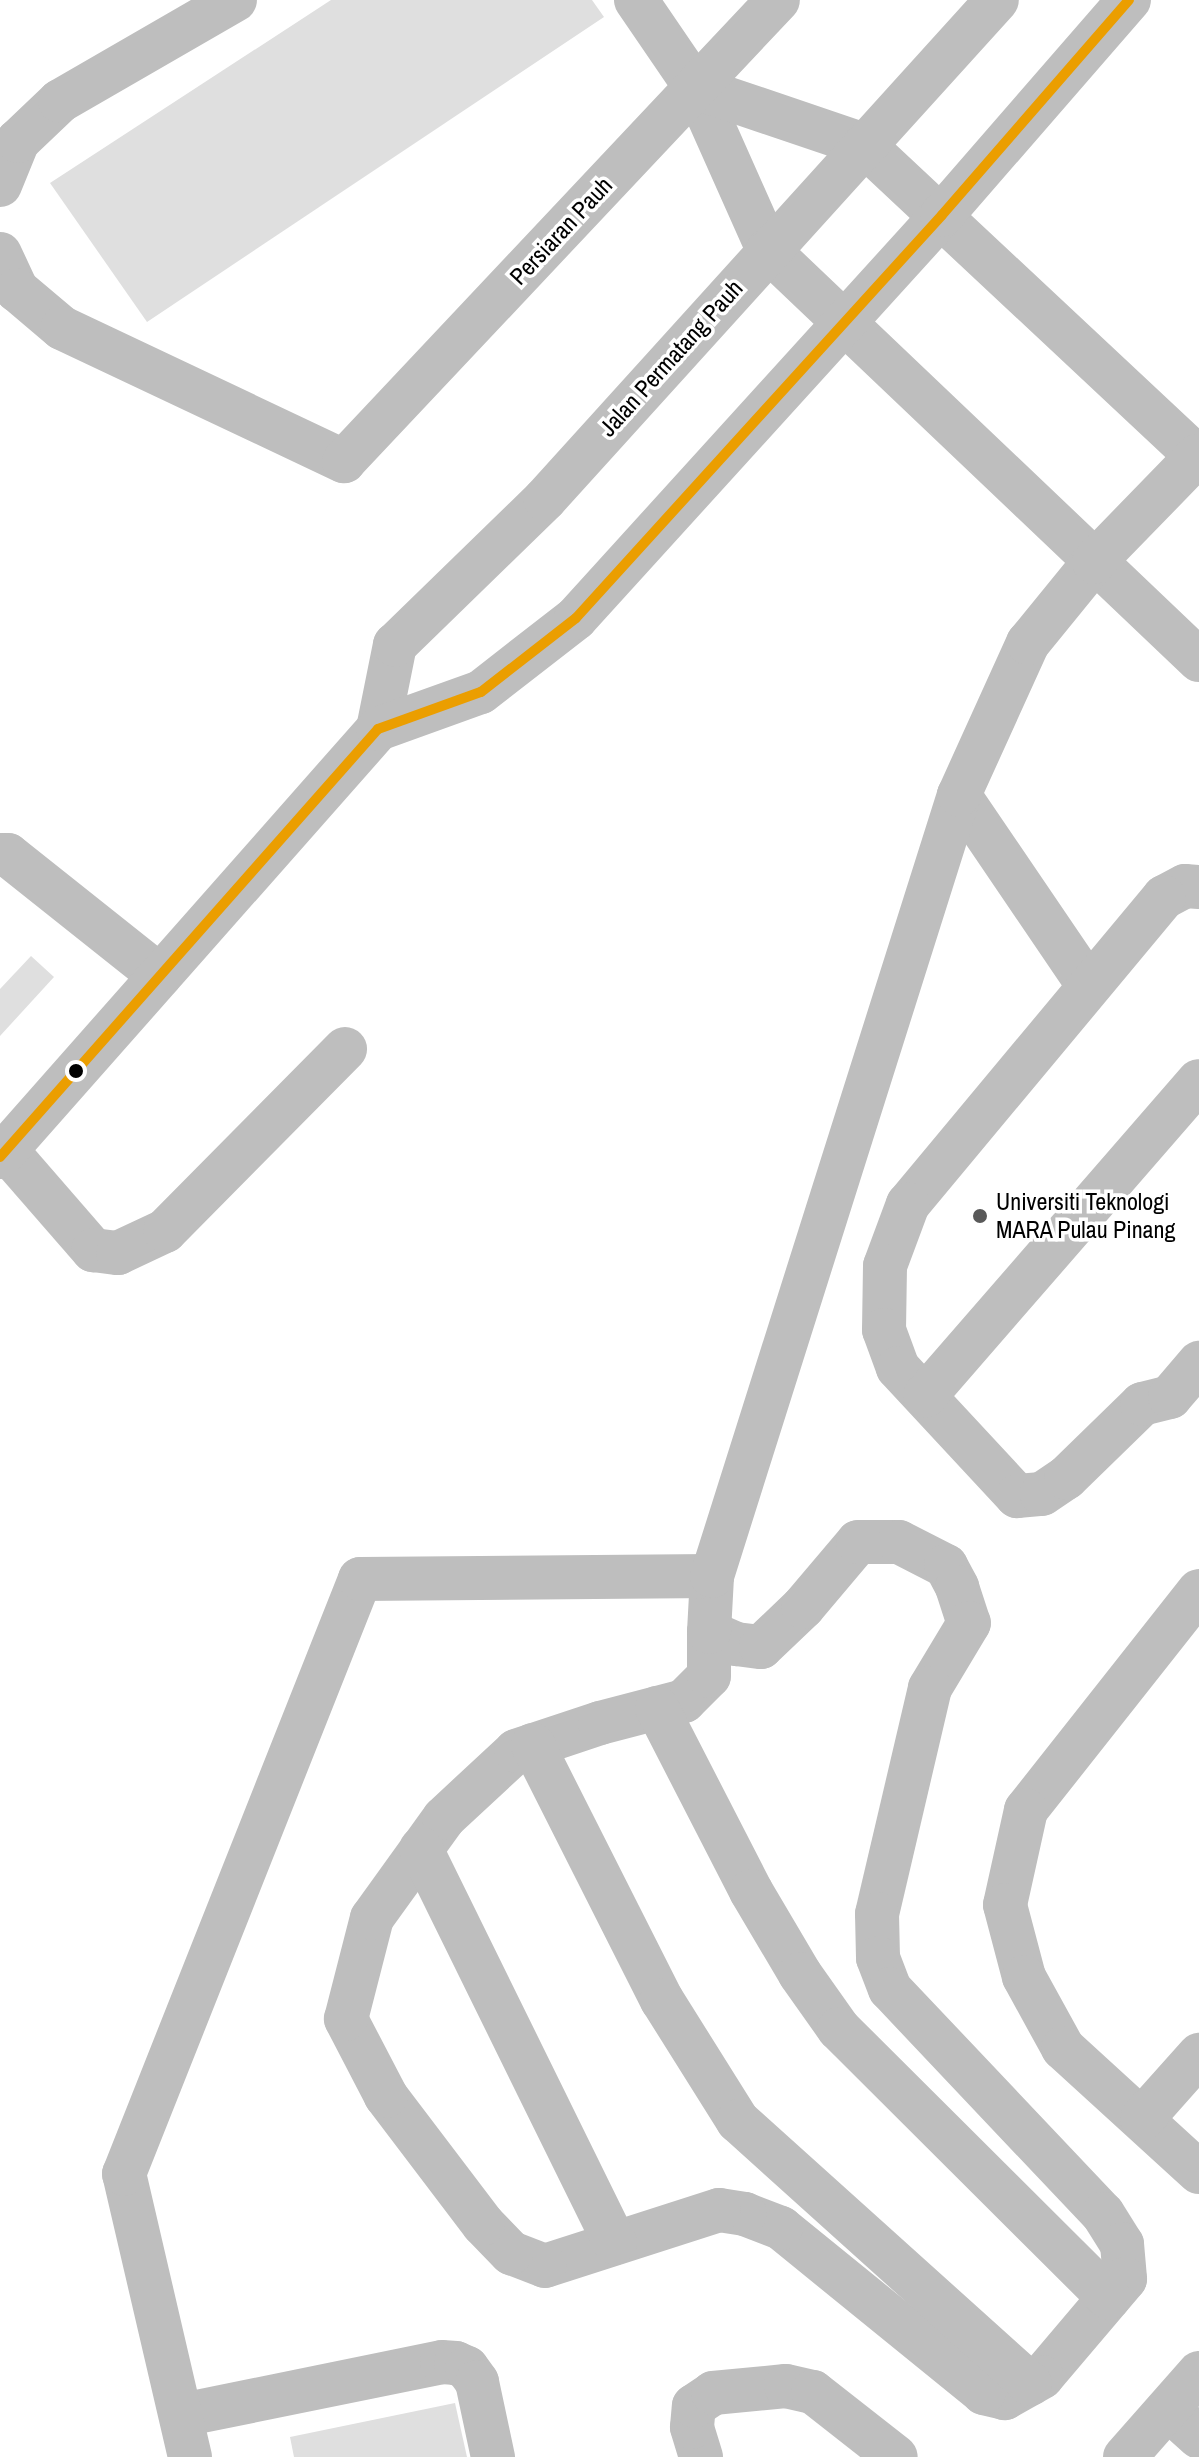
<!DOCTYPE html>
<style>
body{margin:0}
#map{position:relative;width:1199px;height:2457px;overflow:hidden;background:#fff;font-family:"Archivo Narrow",sans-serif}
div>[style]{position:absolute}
.building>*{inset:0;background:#dfdfdf}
.minor>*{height:44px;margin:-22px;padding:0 22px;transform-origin:22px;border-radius:22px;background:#bebebe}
.major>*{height:44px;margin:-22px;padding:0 22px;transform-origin:22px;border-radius:22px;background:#bebebe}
.bus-1>*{height:10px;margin:-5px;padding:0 5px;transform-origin:5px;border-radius:5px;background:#eb9e00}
.dots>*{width:22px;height:22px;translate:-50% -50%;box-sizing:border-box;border:4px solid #fff;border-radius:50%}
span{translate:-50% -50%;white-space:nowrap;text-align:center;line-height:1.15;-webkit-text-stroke:7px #fff;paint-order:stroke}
.street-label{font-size:24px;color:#000}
.poi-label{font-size:24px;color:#000}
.left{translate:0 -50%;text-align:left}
</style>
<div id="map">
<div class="building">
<div style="clip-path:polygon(331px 0,592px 0,604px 17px,147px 322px,50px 183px)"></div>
<div style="clip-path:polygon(31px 956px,54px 977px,0 1036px,0 989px)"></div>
<div style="clip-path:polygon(455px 2403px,467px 2457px,294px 2457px,290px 2437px)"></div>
</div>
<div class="minor">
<div style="left:636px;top:0;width:107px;rotate:55.7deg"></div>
<div style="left:696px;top:88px;width:177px;rotate:66deg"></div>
<div style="left:768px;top:250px;width:595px;rotate:43.57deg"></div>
<div style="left:696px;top:88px;width:177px;rotate:18.7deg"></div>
<div style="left:864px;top:145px;width:458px;rotate:43.1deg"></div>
<div style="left:0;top:185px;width:48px;rotate:-67.8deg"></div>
<div style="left:18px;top:141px;width:58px;rotate:-43.6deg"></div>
<div style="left:60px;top:101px;width:202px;rotate:-30deg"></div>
<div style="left:0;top:254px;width:40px;rotate:65deg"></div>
<div style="left:17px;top:290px;width:59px;rotate:40.2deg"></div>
<div style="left:62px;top:328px;width:312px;rotate:25.3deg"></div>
<div style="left:344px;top:461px;width:633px;rotate:-46.73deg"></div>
<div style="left:959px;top:795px;width:231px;rotate:55.8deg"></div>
<div style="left:0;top:855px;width:8px"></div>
<div style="left:8px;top:855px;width:194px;rotate:38.5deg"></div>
<div style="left:1199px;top:887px;width:14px;rotate:-176deg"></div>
<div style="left:1185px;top:886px;width:24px;rotate:152deg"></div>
<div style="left:1164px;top:897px;width:400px;rotate:129.8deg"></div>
<div style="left:908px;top:1204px;width:66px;rotate:110.4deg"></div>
<div style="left:885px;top:1266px;width:64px;rotate:90.9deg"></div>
<div style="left:884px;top:1330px;width:40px;rotate:69.8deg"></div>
<div style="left:898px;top:1368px;width:175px;rotate:47.1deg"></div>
<div style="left:1017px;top:1496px;width:25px;rotate:-5deg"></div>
<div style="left:1042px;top:1494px;width:29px;rotate:-34deg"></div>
<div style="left:1066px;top:1478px;width:106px;rotate:-44.2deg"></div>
<div style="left:1142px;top:1404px;width:29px;rotate:-14deg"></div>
<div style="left:1170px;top:1397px;width:45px;rotate:-49.5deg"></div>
<div style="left:6px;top:1150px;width:133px;rotate:49deg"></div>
<div style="left:93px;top:1250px;width:25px;rotate:7deg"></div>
<div style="left:118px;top:1253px;width:52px;rotate:-25.1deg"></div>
<div style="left:165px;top:1231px;width:256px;rotate:-45.3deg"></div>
<div style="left:925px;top:1396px;width:417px;rotate:-49deg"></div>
<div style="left:1199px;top:1591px;width:279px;rotate:128.3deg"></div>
<div style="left:1026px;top:1810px;width:97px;rotate:102.5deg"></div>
<div style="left:1005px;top:1905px;width:74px;rotate:75.2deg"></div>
<div style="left:1024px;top:1977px;width:81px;rotate:61.2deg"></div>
<div style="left:1063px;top:2048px;width:184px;rotate:42.4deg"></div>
<div style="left:709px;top:1632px;width:30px;rotate:24deg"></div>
<div style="left:736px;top:1644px;width:25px;rotate:7deg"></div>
<div style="left:761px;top:1647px;width:58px;rotate:-43.6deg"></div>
<div style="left:803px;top:1607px;width:85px;rotate:-49.8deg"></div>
<div style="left:858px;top:1542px;width:41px"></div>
<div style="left:899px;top:1542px;width:53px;rotate:27.1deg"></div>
<div style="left:946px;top:1566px;width:24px;rotate:62deg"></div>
<div style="left:957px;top:1587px;width:38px;rotate:72deg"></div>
<div style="left:969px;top:1623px;width:76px;rotate:121deg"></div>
<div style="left:930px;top:1688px;width:232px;rotate:103.2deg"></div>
<div style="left:877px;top:1914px;width:44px;rotate:88.7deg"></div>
<div style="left:878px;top:1958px;width:33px;rotate:69deg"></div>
<div style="left:890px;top:1989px;width:310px;rotate:46.6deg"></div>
<div style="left:1103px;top:2214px;width:36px;rotate:58deg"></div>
<div style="left:1122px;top:2244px;width:35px;rotate:85deg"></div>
<div style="left:1125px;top:2279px;width:128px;rotate:130.3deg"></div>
<div style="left:1042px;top:2377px;width:43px;rotate:150.4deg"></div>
<div style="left:1005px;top:2398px;width:22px;rotate:-167deg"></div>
<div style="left:984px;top:2393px;width:262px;rotate:-140.9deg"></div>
<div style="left:781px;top:2228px;width:39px;rotate:-159deg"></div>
<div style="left:745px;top:2214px;width:26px;rotate:-171deg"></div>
<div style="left:719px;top:2210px;width:183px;rotate:162.2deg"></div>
<div style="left:545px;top:2266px;width:36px;rotate:-159deg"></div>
<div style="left:511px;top:2253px;width:40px;rotate:-134deg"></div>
<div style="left:483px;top:2224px;width:161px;rotate:-127.2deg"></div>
<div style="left:386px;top:2096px;width:87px;rotate:-117.5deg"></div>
<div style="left:346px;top:2019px;width:104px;rotate:-75.6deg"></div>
<div style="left:372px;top:1918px;width:123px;rotate:-54.2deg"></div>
<div style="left:444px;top:1818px;width:98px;rotate:-42.9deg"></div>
<div style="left:516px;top:1751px;width:89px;rotate:-18.4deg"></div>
<div style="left:600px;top:1723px;width:87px;rotate:-14.7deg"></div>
<div style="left:684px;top:1701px;width:35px;rotate:-45deg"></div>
<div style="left:709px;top:1676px;width:44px;rotate:-90deg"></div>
<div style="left:709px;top:1632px;width:56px;rotate:-86.9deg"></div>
<div style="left:657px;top:1708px;width:206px;rotate:62.8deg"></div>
<div style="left:751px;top:1891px;width:96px;rotate:59.4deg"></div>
<div style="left:800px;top:1974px;width:67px;rotate:54.7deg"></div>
<div style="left:839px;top:2029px;width:381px;rotate:44.9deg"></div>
<div style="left:533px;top:1745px;width:286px;rotate:63.2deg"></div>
<div style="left:662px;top:2000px;width:143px;rotate:57.9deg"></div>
<div style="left:738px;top:2121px;width:393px;rotate:42deg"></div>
<div style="left:421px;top:1849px;width:439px;rotate:63.8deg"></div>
<div style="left:1142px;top:2119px;width:86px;rotate:-48.3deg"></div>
<div style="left:1169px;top:2410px;width:40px;rotate:42deg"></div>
<div style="left:182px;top:2415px;width:265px;rotate:-11.5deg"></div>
<div style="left:442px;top:2362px;width:14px;rotate:4deg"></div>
<div style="left:456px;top:2363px;width:12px;rotate:24deg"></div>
<div style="left:467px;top:2368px;width:17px;rotate:54deg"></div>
<div style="left:477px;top:2382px;width:77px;rotate:78deg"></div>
<div style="left:190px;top:2457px;width:291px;rotate:-103.1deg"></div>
<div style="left:124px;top:2174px;width:640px;rotate:-68.36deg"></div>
<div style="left:360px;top:1579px;width:352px;rotate:-0.5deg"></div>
<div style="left:712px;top:1576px;width:819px;rotate:-72.45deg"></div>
<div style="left:959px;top:795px;width:167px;rotate:-65.6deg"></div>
<div style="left:1028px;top:643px;width:104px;rotate:-50.8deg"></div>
<div style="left:1094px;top:562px;width:148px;rotate:-45.8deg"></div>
<div style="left:701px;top:2457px;width:31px;rotate:-107deg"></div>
<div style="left:692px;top:2427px;width:21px;rotate:-85deg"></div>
<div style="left:694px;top:2406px;width:23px;rotate:-34deg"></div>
<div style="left:713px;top:2393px;width:73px;rotate:-5.5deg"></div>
<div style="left:786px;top:2386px;width:28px;rotate:13deg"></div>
<div style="left:813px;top:2392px;width:105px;rotate:38.1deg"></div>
<div style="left:1125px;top:2457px;width:112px;rotate:-48.6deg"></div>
</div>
<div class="major">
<div style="left:378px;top:729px;width:86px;rotate:-78.6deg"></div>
<div style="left:395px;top:645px;width:209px;rotate:-44.2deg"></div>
<div style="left:545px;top:499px;width:673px;rotate:-47.83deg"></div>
<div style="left:0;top:1157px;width:571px;rotate:-48.55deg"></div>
<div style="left:378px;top:729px;width:109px;rotate:-19.8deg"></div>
<div style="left:481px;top:692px;width:120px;rotate:-37.9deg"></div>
<div style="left:576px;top:618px;width:544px;rotate:-47.75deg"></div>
<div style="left:942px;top:215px;width:285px;rotate:-49deg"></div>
</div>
<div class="bus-1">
<div style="left:0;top:1157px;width:571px;rotate:-48.55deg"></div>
<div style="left:378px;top:729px;width:109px;rotate:-19.8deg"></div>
<div style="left:481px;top:692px;width:120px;rotate:-37.9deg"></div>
<div style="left:576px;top:618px;width:544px;rotate:-47.75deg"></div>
<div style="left:942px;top:215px;width:285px;rotate:-49deg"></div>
</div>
<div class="dots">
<div style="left:76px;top:1071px;background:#000"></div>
<div style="left:980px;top:1216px;background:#595959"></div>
</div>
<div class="street-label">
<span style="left:561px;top:231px;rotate:-47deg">Persiaran Pauh</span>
<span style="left:671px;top:358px;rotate:-48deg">Jalan Permatang Pauh</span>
</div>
<div class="poi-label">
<span class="left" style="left:996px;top:1216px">Universiti Teknologi<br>MARA Pulau Pinang</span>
</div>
</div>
